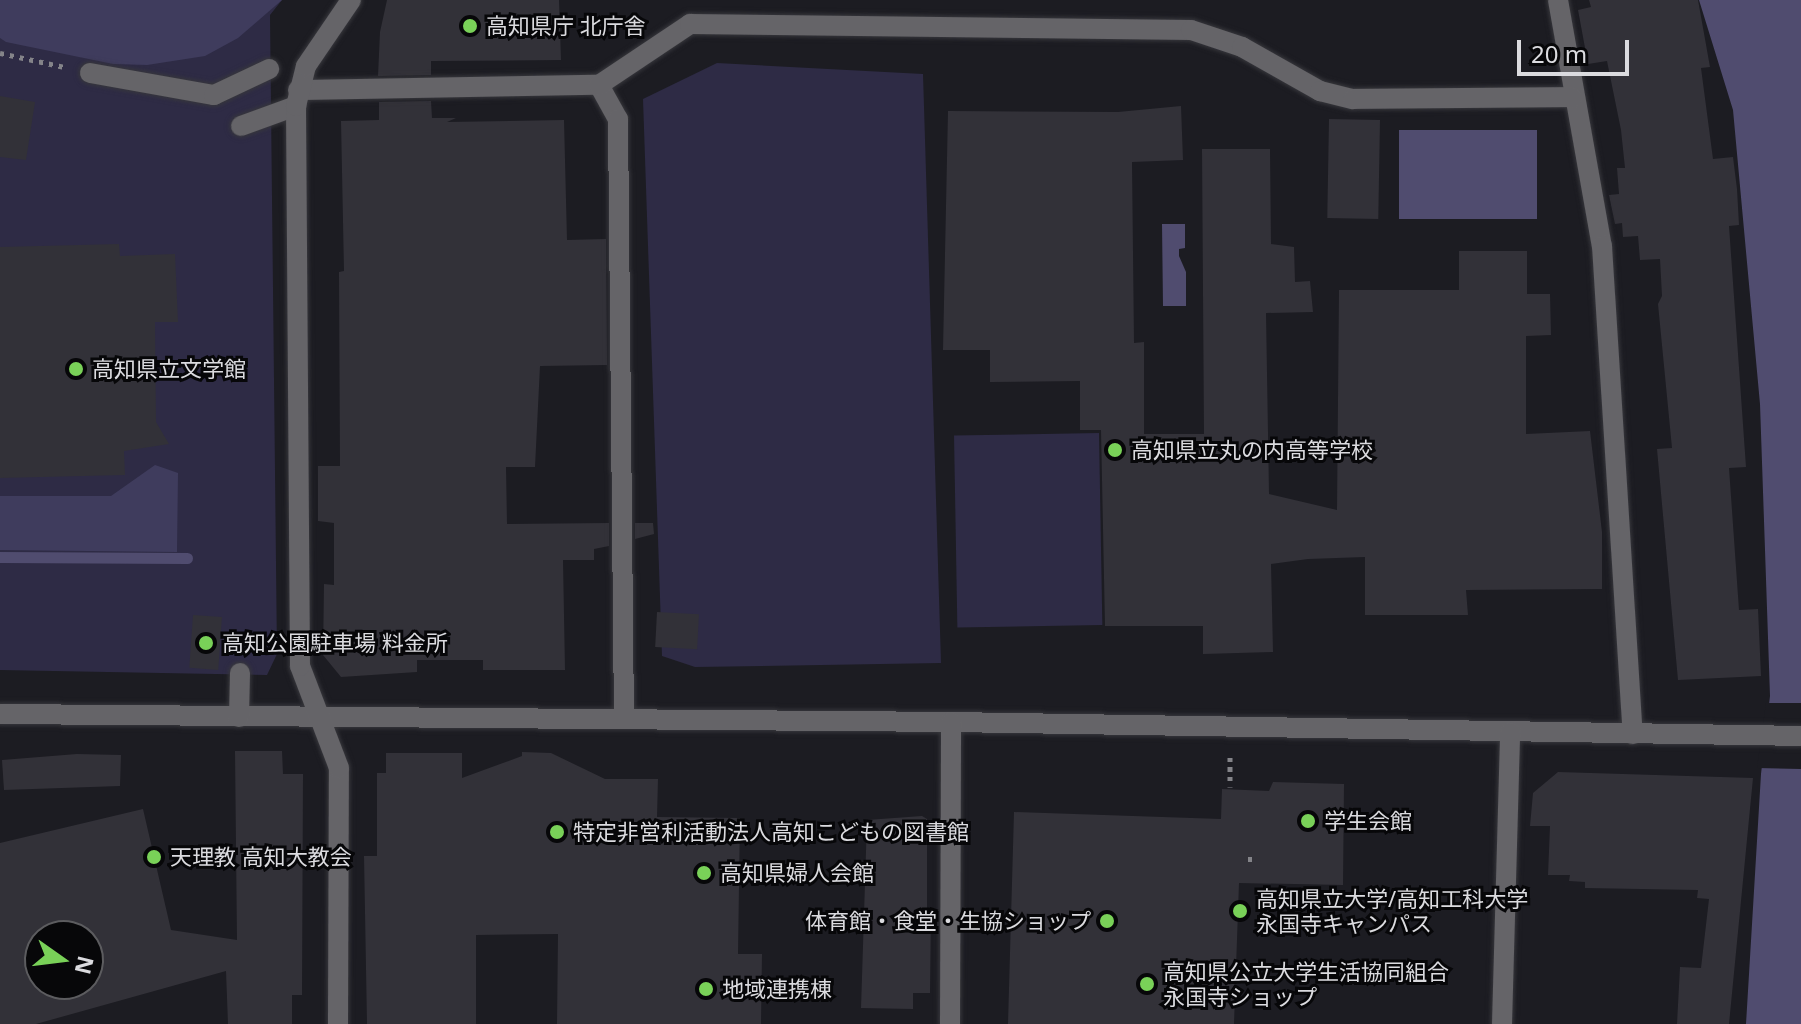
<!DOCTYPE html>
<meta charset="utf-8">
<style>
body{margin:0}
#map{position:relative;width:1801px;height:1024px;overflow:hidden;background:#1c1c22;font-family:"Noto Sans","Noto Sans JP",sans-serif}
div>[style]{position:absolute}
.green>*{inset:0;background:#2e2b45;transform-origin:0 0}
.forest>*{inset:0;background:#3f3c5d}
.water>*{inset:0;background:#504c6f;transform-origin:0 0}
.pier>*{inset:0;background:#1c1c22}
.stream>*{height:11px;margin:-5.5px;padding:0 5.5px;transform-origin:5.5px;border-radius:5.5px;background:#504c6f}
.building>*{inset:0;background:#323138;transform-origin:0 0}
.path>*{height:5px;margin-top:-2.5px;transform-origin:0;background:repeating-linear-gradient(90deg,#848489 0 4px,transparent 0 10px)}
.roads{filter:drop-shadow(0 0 2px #37373c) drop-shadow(0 0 2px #37373c)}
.minor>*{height:20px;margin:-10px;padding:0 10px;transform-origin:10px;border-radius:10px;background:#656468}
.dots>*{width:22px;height:22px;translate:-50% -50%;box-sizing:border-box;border:4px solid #070709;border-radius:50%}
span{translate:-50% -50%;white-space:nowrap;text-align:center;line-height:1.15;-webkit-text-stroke:6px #070709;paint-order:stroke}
.poi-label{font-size:22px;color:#dbdbdf}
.left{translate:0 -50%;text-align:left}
.right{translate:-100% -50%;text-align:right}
.north{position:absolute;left:24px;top:920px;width:80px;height:80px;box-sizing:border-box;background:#070709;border:2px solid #5c5c5f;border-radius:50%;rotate:104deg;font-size:22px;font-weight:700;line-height:32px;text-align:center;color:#dbdbdf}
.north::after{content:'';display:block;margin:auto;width:28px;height:36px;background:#79d158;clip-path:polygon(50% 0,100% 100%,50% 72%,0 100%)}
.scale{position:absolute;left:1517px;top:40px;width:112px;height:36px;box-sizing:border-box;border:4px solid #dbdbdf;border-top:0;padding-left:10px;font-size:24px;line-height:28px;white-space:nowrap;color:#dbdbdf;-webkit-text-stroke:6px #070709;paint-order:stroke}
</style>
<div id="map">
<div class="green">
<div style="clip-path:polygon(0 0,282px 0,270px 15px,277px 654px,267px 675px,0 670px)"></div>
<div style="clip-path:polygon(717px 63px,923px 74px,941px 663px,695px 667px,662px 656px,643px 99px)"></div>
<div style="left:1099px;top:433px;width:192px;height:145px;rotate:89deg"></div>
</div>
<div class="forest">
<div style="clip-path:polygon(0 0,282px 0,238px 38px,205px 56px,147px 65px,113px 64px,6px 42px,0 38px)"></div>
<div style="clip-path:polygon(155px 465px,178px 473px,177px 552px,0 550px,0 496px,111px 496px)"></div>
</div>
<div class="water">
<div style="clip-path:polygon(1699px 0,1801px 0,1801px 1024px,1746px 1024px,1761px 774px,1770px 696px,1760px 404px,1733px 110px)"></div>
<div style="left:1399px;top:130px;width:138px;height:89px"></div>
<div style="clip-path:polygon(1162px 224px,1185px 224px,1185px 248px,1179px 249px,1179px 256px,1186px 272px,1186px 306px,1163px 306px)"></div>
</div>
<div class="pier">
<div style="clip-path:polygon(1766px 703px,1801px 703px,1801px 769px,1757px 768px)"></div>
</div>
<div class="stream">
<div style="left:0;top:557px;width:187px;rotate:0.3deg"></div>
</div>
<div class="building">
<div style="clip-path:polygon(387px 0,559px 0,561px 60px,431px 61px,431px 75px,378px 76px,380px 32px)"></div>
<div style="clip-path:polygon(1589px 0,1698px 0,1710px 67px,1701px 68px,1713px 159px,1733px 157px,1737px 189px,1739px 225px,1729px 226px,1746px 467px,1729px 468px,1739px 610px,1758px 609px,1761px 676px,1678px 680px,1657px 449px,1672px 448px,1658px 304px,1662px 296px,1660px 259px,1640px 260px,1638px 236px,1623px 237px,1622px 223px,1615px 224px,1609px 195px,1619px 194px,1617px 168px,1625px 168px,1621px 130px,1607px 61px,1588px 64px,1578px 10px,1591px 7px)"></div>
<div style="clip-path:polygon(0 96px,35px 102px,26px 160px,0 157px)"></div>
<div style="clip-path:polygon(431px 101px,432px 118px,456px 118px,447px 122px,564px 120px,567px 240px,606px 239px,607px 365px,540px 366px,535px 467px,506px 467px,507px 524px,609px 523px,609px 546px,594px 549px,594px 560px,563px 560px,565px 670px,483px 670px,483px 660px,417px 660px,417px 672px,341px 677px,323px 655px,324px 584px,334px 585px,334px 523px,318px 521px,318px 466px,340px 466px,339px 272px,344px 271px,341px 121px,379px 120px,379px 102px)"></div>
<div style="clip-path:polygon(1181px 106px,1183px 160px,1132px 162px,1134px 343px,1144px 342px,1144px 434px,1204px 434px,1202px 149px,1270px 149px,1271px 244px,1294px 247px,1295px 282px,1310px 281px,1313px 312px,1266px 313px,1269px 494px,1337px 510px,1339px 290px,1459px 290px,1459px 251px,1527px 251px,1527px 294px,1550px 294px,1551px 335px,1526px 336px,1526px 434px,1590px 431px,1602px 532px,1602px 589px,1466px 590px,1468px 615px,1365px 615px,1365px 557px,1308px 559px,1271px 564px,1273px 652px,1203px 654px,1203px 626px,1105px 626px,1101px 430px,1080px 430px,1080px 381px,990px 382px,990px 350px,943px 350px,948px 111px,1118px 112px)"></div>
<div style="left:1329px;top:119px;width:51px;height:99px;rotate:1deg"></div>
<div style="clip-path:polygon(119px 244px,120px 256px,175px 254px,178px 322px,155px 322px,156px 422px,169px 444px,124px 451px,125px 475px,0 478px,0 247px)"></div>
<div style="clip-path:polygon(635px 523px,653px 523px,654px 534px,635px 539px)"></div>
<div style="left:657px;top:612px;width:42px;height:35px;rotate:3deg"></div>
<div style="left:193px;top:615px;width:29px;height:53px;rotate:4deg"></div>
<div style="clip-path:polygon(evenodd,235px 751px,282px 751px,283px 774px,303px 774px,302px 995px,292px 995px,292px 1024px,228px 1024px,226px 971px,36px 1024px,0 1024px,0 843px,143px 809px,171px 930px,237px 940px,235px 751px,40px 936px,88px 936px,88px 984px,40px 984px,40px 936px)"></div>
<div style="clip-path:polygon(522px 752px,551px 753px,605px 779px,658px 779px,657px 817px,740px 818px,738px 954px,762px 954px,761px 1024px,557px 1024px,558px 934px,476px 935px,476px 1024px,367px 1024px,364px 856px,377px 856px,377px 773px,386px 773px,386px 753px,462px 753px,462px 778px,522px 756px)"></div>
<div style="clip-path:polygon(77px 754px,121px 755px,120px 786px,4px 790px,2px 760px)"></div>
<div style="clip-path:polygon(1558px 772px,1753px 778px,1729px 1024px,1677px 1024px,1680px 967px,1701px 968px,1709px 899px,1697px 898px,1698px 890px,1585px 888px,1585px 882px,1569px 881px,1570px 875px,1548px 875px,1550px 826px,1530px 826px,1533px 793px)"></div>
<div style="clip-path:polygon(1273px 782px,1344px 784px,1343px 885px,1239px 883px,1234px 1024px,1008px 1024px,1014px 812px,1221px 819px,1222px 789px,1269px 791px)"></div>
<div style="clip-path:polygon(922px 816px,927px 819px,927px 908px,931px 908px,930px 993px,913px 993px,913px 1009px,861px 1008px,867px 820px)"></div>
</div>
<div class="path">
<div style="left:0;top:53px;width:66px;rotate:12.2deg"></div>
<div style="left:1230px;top:757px;width:30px;rotate:90deg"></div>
<div style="left:1248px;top:859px;width:7px"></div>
</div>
<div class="roads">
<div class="minor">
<div style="left:1558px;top:0;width:250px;rotate:79.9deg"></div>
<div style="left:1602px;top:246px;width:489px;rotate:86.4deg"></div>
<div style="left:90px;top:73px;width:126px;rotate:10.1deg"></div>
<div style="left:214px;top:95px;width:61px;rotate:-25.3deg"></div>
<div style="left:599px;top:85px;width:39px;rotate:61deg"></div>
<div style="left:618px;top:119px;width:599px;rotate:89.43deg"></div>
<div style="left:298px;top:90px;width:301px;rotate:-1deg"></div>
<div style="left:599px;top:85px;width:110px;rotate:-33.8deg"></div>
<div style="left:690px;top:24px;width:501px;rotate:0.69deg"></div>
<div style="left:1191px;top:30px;width:54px;rotate:18.4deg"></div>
<div style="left:1242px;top:47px;width:90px;rotate:29.4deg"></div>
<div style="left:1320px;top:91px;width:34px;rotate:14deg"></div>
<div style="left:1353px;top:99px;width:219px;rotate:-0.5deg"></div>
<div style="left:241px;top:126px;width:59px;rotate:-20deg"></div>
<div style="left:0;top:714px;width:951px;rotate:0.48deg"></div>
<div style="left:951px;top:722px;width:850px;rotate:0.94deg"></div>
<div style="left:239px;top:717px;width:44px;rotate:-88.7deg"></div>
<div style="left:338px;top:1024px;width:256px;rotate:-89.8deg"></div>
<div style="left:339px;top:768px;width:109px;rotate:-110.9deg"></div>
<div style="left:300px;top:666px;width:560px;rotate:-90.41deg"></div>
<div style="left:296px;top:106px;width:41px;rotate:-76deg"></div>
<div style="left:306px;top:66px;width:80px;rotate:-55.7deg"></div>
<div style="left:950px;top:1024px;width:302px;rotate:-89.8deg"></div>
<div style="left:1502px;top:1024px;width:292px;rotate:-88.4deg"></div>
</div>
</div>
<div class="dots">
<div style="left:470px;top:26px;background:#79d158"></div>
<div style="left:76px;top:369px;background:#79d158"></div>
<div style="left:1115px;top:450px;background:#79d158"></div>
<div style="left:206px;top:643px;background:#79d158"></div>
<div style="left:1308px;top:821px;background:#79d158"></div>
<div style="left:557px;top:832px;background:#79d158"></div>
<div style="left:154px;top:857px;background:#79d158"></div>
<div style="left:704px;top:873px;background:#79d158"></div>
<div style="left:1240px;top:911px;background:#79d158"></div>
<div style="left:1107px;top:921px;background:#79d158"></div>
<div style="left:1147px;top:984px;background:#79d158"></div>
<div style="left:706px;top:989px;background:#79d158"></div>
</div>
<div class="poi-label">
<span class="left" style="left:486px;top:26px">高知県庁 北庁舎</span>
<span class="left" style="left:92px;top:369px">高知県立文学館</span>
<span class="left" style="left:1131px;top:450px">高知県立丸の内高等学校</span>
<span class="left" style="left:222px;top:643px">高知公園駐車場 料金所</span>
<span class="left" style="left:1324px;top:821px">学生会館</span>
<span class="left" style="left:573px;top:832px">特定非営利活動法人高知こどもの図書館</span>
<span class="left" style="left:170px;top:857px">天理教 高知大教会</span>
<span class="left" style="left:720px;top:873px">高知県婦人会館</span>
<span class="left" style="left:1256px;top:911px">高知県立大学/高知工科大学<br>永国寺キャンパス</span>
<span class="right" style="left:1091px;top:921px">体育館・食堂・生協ショップ</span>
<span class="left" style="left:1163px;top:984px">高知県公立大学生活協同組合<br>永国寺ショップ</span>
<span class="left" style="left:722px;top:989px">地域連携棟</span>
</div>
<div class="north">N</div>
<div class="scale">20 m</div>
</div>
